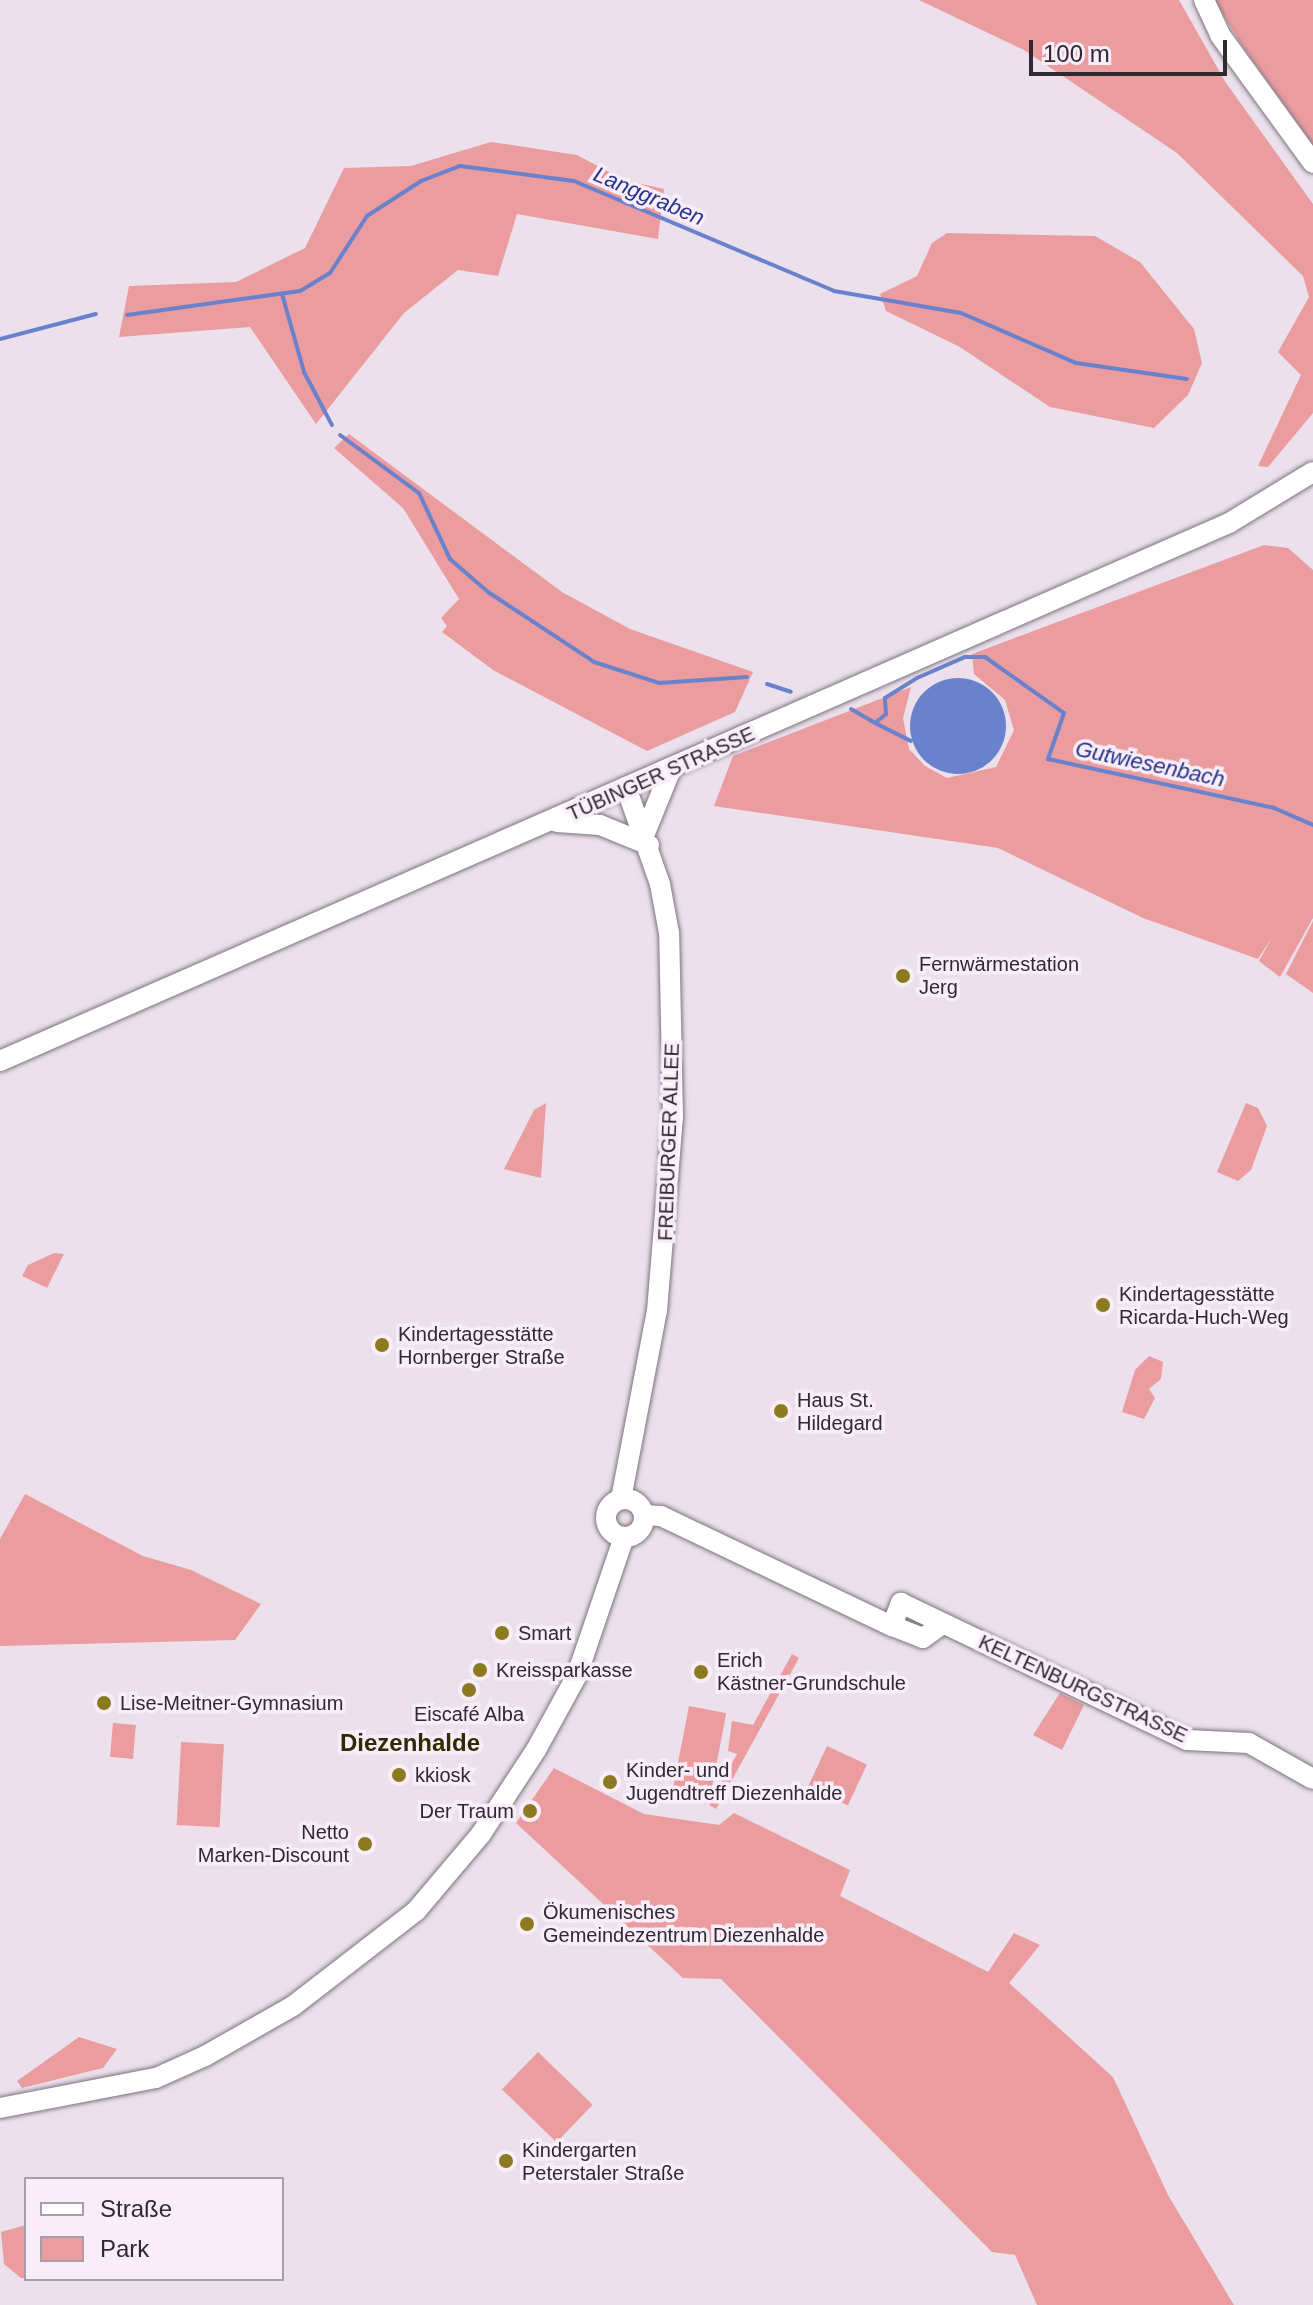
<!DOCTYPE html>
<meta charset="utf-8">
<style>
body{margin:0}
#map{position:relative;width:1313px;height:2305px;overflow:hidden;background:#ebe0ec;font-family:Arial,sans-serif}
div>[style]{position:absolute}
.green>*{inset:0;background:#ea9c9f;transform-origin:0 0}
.water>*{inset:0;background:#6a82cc}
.round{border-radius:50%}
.stream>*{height:4px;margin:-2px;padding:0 2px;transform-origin:2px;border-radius:2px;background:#6a82cc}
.roads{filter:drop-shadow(0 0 2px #7d737e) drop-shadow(0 0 2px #7d737e)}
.secondary>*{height:20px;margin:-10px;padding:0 10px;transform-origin:10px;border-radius:10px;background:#fff}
.secondary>.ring{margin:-10px;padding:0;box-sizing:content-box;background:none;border:20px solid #fff;border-radius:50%}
.dots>*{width:22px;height:22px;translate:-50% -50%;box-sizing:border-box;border:4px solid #f8edf9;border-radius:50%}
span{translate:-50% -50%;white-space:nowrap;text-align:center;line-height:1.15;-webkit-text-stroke:7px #f8edf9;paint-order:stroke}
.street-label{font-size:20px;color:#2e2a2f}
.poi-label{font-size:20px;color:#2e2a2f}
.left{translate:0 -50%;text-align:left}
.right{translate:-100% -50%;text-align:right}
.water-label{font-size:22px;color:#24348c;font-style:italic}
.quarter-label{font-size:24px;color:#322900;font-weight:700}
.legend{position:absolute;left:24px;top:2177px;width:260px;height:104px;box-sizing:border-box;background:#f8edf9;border:2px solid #a79fa8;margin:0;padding:10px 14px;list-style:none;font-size:24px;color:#2e2a2f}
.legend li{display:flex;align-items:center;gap:16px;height:40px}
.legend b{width:40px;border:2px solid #a79fa8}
.scale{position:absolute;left:1029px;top:40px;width:198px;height:36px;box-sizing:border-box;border:4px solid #2e2a2f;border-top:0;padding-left:10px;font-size:24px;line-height:28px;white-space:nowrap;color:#2e2a2f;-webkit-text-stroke:6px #f8edf9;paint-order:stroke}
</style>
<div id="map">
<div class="green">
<div style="clip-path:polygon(919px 0,1179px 0,1226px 83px,1313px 204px,1313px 413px,1268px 467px,1258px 466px,1301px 375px,1278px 352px,1309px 297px,1303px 276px,1177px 153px,1024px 50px)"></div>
<div style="clip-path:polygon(1214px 0,1313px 0,1313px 145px,1243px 47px)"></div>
<div style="clip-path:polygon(491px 142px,577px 155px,624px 180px,664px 189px,658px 239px,517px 214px,498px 276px,458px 270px,404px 313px,316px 424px,250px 327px,119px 337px,129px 286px,236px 282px,305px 248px,344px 168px,411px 166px)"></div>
<div style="clip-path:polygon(947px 233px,1095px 236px,1140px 262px,1194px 329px,1202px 363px,1188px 395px,1154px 428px,1050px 407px,960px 347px,886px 311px,880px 294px,917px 276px,932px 243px)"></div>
<div style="clip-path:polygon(349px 434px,562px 592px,630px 629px,753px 672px,735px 712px,647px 751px,493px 670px,442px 632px,447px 626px,441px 618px,459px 599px,403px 508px,334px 448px)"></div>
<div style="clip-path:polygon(1264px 545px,1288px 548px,1313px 570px,1313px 918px,1280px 977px,1259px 961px,1272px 937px,1258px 959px,1143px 918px,998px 848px,714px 806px,733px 756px,911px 687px,903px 718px,909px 749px,925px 766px,947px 778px,996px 767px,1014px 730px,1005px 700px,974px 674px,972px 654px)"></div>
<div style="clip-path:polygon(1313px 921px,1313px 993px,1286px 974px)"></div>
<div style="clip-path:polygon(546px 1103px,541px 1178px,504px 1169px,534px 1110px)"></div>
<div style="clip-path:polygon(1246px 1103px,1258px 1108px,1267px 1126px,1251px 1170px,1238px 1181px,1217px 1172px)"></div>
<div style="clip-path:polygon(54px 1253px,64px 1254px,47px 1288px,22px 1276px,28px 1265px)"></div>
<div style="clip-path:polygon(1149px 1356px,1163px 1362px,1161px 1379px,1149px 1389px,1155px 1398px,1144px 1419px,1122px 1412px,1135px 1370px)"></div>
<div style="clip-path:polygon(25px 1494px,143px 1556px,191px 1570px,261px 1604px,235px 1640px,0 1646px,0 1539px)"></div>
<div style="clip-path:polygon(792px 1654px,799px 1658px,716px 1809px,709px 1805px,737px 1754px,728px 1751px,732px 1721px,753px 1725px)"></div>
<div style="clip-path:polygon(1060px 1693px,1084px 1705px,1062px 1750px,1033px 1735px)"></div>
<div style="left:689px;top:1706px;width:38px;height:84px;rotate:11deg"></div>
<div style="left:113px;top:1723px;width:23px;height:34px;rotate:5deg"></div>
<div style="left:181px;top:1742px;width:43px;height:83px;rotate:3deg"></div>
<div style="left:827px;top:1746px;width:44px;height:45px;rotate:25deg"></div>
<div style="clip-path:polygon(554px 1768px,644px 1814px,719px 1825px,734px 1813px,850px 1870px,840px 1896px,988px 1972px,1014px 1933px,1040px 1945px,1009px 1983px,1113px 2077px,1168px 2195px,1234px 2305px,1037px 2305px,1015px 2255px,992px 2252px,721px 1979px,683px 1978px,516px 1823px)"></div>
<div style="clip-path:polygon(79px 2037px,117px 2049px,103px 2068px,22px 2088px,17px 2081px)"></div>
<div style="left:538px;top:2052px;width:76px;height:52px;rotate:44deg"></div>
<div style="clip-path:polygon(26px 2225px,26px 2278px,21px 2278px,4px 2264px,1px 2232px)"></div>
</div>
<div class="water">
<div class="round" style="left:910px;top:678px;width:96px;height:96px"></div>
</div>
<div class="stream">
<div style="left:282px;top:294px;width:81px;rotate:74.2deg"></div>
<div style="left:304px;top:372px;width:60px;rotate:62.2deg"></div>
<div style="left:127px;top:315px;width:175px;rotate:-7.9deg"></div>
<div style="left:300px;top:291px;width:35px;rotate:-31deg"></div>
<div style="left:330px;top:273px;width:68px;rotate:-57deg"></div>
<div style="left:367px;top:216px;width:64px;rotate:-32.9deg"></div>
<div style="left:421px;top:181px;width:42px;rotate:-21deg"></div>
<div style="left:460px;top:166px;width:115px;rotate:7.5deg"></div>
<div style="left:574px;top:181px;width:282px;rotate:22.9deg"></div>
<div style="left:834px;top:291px;width:129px;rotate:9.8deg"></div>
<div style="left:961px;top:313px;width:125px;rotate:23.5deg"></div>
<div style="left:1076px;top:363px;width:112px;rotate:8.2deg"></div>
<div style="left:0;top:339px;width:99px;rotate:-14.6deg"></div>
<div style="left:340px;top:435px;width:98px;rotate:36.3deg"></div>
<div style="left:419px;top:493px;width:73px;rotate:64.8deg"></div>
<div style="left:450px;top:559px;width:50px;rotate:41deg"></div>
<div style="left:488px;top:592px;width:127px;rotate:33.4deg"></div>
<div style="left:594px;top:662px;width:68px;rotate:17.9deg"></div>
<div style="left:659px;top:683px;width:88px;rotate:-3.9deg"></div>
<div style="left:767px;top:684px;width:25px;rotate:18deg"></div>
<div style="left:851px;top:709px;width:28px;rotate:30deg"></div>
<div style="left:875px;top:723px;width:14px;rotate:-39deg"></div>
<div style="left:886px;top:714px;width:16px;rotate:-94deg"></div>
<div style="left:885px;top:698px;width:38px;rotate:-32deg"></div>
<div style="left:917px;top:678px;width:52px;rotate:-23.6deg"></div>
<div style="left:965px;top:657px;width:20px"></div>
<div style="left:985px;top:657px;width:97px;rotate:35.3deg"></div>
<div style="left:1064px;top:713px;width:49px;rotate:109.2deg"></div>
<div style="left:1048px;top:759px;width:231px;rotate:12.2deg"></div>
<div style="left:1274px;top:808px;width:43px;rotate:23.6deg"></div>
<div style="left:875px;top:723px;width:40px;rotate:26.6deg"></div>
</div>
<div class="roads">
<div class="secondary">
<div style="left:1204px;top:0;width:38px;rotate:65deg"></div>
<div style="left:1220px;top:35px;width:158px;rotate:54deg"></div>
<div style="left:557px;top:822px;width:43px;rotate:4deg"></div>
<div style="left:600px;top:825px;width:53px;rotate:22.2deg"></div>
<div style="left:645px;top:833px;width:71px;rotate:-67.8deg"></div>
<div style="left:0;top:1061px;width:1342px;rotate:-23.64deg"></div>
<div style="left:1229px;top:523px;width:98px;rotate:-31.3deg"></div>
<div class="ring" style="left:606px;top:1499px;width:18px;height:18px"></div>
<div style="left:621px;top:1499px;width:191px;rotate:-79.2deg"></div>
<div style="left:657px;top:1311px;width:195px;rotate:-85.3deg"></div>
<div style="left:673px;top:1117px;width:184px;rotate:-91.2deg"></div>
<div style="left:669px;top:933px;width:50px;rotate:-100.4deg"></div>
<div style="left:660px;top:884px;width:103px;rotate:-109.3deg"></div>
<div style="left:644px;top:1515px;width:17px;rotate:3deg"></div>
<div style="left:661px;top:1516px;width:256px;rotate:25.5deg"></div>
<div style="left:892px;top:1626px;width:25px;rotate:-69deg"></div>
<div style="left:901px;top:1603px;width:317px;rotate:25.6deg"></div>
<div style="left:1187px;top:1740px;width:62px;rotate:2.8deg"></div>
<div style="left:1249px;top:1743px;width:73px;rotate:29.4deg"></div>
<div style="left:892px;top:1626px;width:33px;rotate:21deg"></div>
<div style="left:923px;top:1638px;width:24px;rotate:-36deg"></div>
<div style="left:0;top:2108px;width:159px;rotate:-10.9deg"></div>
<div style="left:156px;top:2078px;width:54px;rotate:-24.2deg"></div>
<div style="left:205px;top:2056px;width:101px;rotate:-29.6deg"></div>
<div style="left:293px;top:2006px;width:155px;rotate:-37.7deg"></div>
<div style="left:416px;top:1911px;width:101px;rotate:-49.8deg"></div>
<div style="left:481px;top:1834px;width:100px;rotate:-56.8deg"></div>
<div style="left:536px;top:1750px;width:85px;rotate:-61.3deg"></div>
<div style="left:577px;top:1675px;width:146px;rotate:-71.2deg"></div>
</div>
</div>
<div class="dots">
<div style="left:903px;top:976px;background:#8c7a1f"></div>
<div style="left:1103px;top:1305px;background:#8c7a1f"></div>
<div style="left:382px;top:1345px;background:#8c7a1f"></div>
<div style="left:781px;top:1411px;background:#8c7a1f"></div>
<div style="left:502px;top:1633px;background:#8c7a1f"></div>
<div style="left:480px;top:1670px;background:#8c7a1f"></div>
<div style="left:701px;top:1672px;background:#8c7a1f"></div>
<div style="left:469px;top:1690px;background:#8c7a1f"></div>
<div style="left:104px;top:1703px;background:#8c7a1f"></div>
<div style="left:399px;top:1775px;background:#8c7a1f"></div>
<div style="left:610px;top:1782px;background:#8c7a1f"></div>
<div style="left:530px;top:1811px;background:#8c7a1f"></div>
<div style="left:365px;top:1844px;background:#8c7a1f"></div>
<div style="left:527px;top:1924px;background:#8c7a1f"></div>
<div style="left:506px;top:2161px;background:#8c7a1f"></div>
</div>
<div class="street-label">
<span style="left:661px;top:774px;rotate:-24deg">TÜBINGER STRASSE</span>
<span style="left:669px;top:1142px;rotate:-88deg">FREIBURGER ALLEE</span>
<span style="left:1083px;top:1689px;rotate:25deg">KELTENBURGSTRASSE</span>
</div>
<div class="poi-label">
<span class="left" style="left:919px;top:976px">Fernwärmestation<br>Jerg</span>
<span class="left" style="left:1119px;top:1306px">Kindertagesstätte<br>Ricarda-Huch-Weg</span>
<span class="left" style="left:398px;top:1346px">Kindertagesstätte<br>Hornberger Straße</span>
<span class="left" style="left:797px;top:1412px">Haus St.<br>Hildegard</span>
<span class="left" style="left:518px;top:1633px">Smart</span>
<span class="left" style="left:717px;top:1672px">Erich<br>Kästner-Grundschule</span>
<span class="left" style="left:496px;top:1670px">Kreissparkasse</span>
<span class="left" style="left:120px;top:1703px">Lise-Meitner-Gymnasium</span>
<span style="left:469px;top:1714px">Eiscafé Alba</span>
<span class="left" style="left:626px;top:1782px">Kinder- und<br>Jugendtreff Diezenhalde</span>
<span class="left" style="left:415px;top:1775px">kkiosk</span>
<span class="right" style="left:514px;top:1811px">Der Traum</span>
<span class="right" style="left:349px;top:1844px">Netto<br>Marken-Discount</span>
<span class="left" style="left:543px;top:1924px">Ökumenisches<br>Gemeindezentrum Diezenhalde</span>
<span class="left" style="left:522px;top:2162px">Kindergarten<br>Peterstaler Straße</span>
</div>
<div class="water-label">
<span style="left:649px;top:196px;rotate:23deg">Langgraben</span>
<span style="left:1150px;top:764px;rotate:12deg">Gutwiesenbach</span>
</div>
<div class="quarter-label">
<span style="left:410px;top:1743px">Diezenhalde</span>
</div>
<ul class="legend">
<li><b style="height:10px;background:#fff"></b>Straße</li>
<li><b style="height:22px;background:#ea9c9f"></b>Park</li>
</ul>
<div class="scale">100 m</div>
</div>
